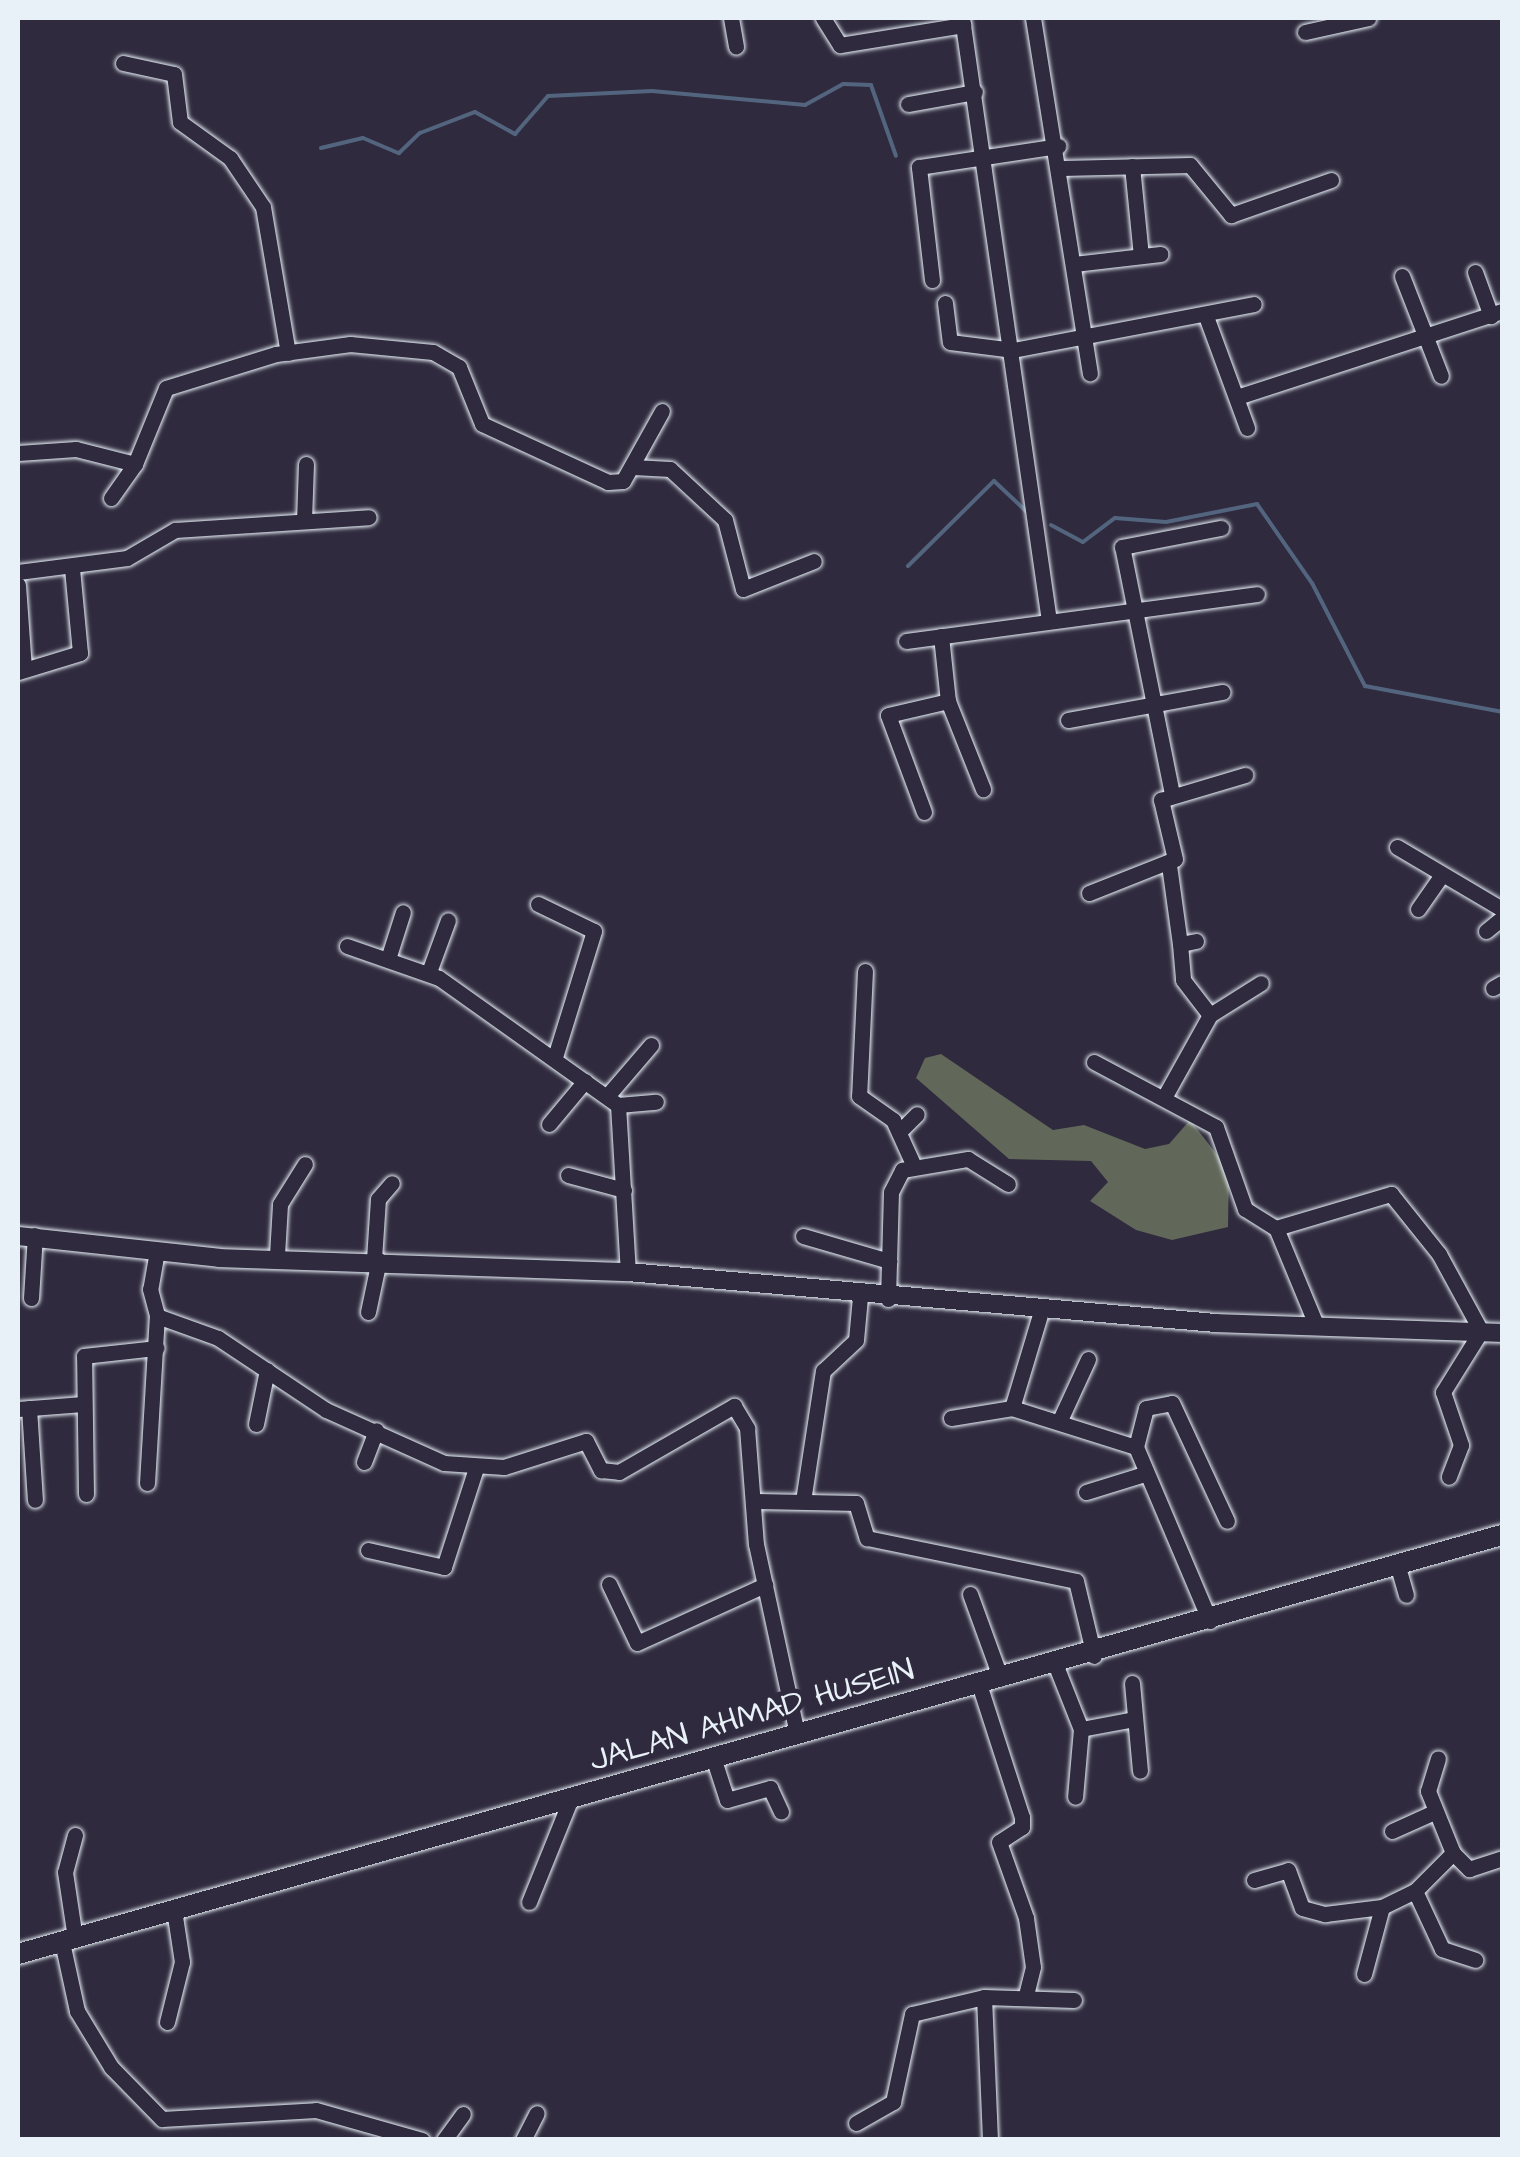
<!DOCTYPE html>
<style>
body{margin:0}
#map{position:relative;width:1520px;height:2157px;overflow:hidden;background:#2f2a3d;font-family:"Architects Daughter",sans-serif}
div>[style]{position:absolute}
.green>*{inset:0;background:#616759}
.stream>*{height:4px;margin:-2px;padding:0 2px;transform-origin:2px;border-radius:2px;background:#53657e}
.roads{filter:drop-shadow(0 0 2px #e8f1f8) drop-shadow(0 0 2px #e8f1f8)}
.minor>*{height:15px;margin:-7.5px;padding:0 7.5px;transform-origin:7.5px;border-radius:7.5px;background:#2f2a3d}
.tertiary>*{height:18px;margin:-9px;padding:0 9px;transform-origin:9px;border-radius:9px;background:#2f2a3d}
.secondary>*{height:20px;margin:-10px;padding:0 10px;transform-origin:10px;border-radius:10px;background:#2f2a3d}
span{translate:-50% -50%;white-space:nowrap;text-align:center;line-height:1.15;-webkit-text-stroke:9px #2f2a3d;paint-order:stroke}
.street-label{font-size:32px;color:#e8f1f8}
.frame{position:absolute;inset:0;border:20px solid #e8f1f8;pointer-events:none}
</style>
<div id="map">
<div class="green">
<div style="clip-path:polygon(941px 1054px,1053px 1130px,1084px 1125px,1145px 1149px,1169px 1144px,1190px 1120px,1229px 1170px,1228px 1227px,1172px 1240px,1136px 1230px,1090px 1201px,1108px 1182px,1091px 1161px,1009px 1159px,916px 1078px,925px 1058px)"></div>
</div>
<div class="stream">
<div style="left:321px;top:148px;width:43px;rotate:-13.4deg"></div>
<div style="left:363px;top:138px;width:39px;rotate:23deg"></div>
<div style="left:399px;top:153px;width:29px;rotate:-44deg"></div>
<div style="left:420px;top:133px;width:59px;rotate:-20.9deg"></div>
<div style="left:475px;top:112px;width:46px;rotate:28.8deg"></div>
<div style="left:515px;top:134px;width:50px;rotate:-49deg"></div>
<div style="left:548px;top:96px;width:104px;rotate:-2.8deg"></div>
<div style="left:652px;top:91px;width:154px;rotate:5.2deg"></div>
<div style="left:805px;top:105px;width:43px;rotate:-28.9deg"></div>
<div style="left:843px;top:84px;width:28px;rotate:2deg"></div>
<div style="left:871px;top:85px;width:75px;rotate:70.6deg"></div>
<div style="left:1051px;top:525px;width:36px;rotate:28deg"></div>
<div style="left:1083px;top:542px;width:40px;rotate:-37deg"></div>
<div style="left:1115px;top:518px;width:51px;rotate:4.5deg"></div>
<div style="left:1166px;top:522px;width:93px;rotate:-11.2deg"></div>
<div style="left:1257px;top:504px;width:96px;rotate:55.2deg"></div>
<div style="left:1312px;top:583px;width:116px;rotate:62.8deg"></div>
<div style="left:1365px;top:686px;width:139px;rotate:10.7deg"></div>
<div style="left:908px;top:566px;width:121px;rotate:-44.7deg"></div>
<div style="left:994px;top:481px;width:47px;rotate:43.3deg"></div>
</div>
<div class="roads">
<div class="minor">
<div style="left:731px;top:18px;width:29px;rotate:80deg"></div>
<div style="left:823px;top:18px;width:32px;rotate:58deg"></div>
<div style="left:840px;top:45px;width:125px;rotate:-9.2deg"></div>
<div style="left:962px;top:18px;width:609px;rotate:81.79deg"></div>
<div style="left:1033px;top:18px;width:360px;rotate:80.9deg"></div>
<div style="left:1305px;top:32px;width:65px;rotate:-12.5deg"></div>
<div style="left:123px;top:63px;width:52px;rotate:12.2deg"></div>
<div style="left:174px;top:74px;width:48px;rotate:82.9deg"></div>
<div style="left:180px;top:122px;width:62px;rotate:35.8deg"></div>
<div style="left:230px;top:158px;width:59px;rotate:56deg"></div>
<div style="left:263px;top:207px;width:148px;rotate:80.3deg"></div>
<div style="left:908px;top:104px;width:68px;rotate:-10.2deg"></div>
<div style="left:1132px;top:166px;width:90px;rotate:84.3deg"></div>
<div style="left:1062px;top:168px;width:128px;rotate:-1.3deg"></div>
<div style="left:1190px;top:165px;width:65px;rotate:50.6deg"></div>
<div style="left:1231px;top:215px;width:106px;rotate:-19.3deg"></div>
<div style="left:1074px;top:264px;width:87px;rotate:-6.6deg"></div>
<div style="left:1475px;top:272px;width:47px;rotate:70deg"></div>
<div style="left:1402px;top:276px;width:107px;rotate:68.7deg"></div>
<div style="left:932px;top:280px;width:114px;rotate:-96.6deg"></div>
<div style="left:919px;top:167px;width:141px;rotate:-8.6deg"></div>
<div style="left:945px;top:303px;width:39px;rotate:83deg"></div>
<div style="left:950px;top:342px;width:64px;rotate:7.2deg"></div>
<div style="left:1013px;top:350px;width:245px;rotate:-10.8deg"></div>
<div style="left:1207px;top:319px;width:116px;rotate:69.8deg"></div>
<div style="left:1237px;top:397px;width:279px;rotate:-18deg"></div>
<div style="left:18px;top:453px;width:58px;rotate:-3.9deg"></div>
<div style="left:76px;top:449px;width:61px;rotate:14.3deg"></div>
<div style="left:135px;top:464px;width:82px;rotate:-67.8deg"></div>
<div style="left:166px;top:388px;width:115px;rotate:-17.2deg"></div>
<div style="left:276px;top:354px;width:75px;rotate:-7.7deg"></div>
<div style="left:350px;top:344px;width:83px;rotate:5.5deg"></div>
<div style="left:433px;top:352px;width:30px;rotate:30deg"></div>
<div style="left:459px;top:367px;width:61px;rotate:68deg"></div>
<div style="left:482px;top:424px;width:139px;rotate:24.7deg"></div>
<div style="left:608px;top:482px;width:15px;rotate:-4deg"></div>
<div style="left:623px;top:481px;width:80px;rotate:-60.9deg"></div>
<div style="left:633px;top:467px;width:37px;rotate:3deg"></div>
<div style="left:670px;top:469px;width:75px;rotate:42.8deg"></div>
<div style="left:725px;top:520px;width:71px;rotate:75.4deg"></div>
<div style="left:743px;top:589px;width:76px;rotate:-21.5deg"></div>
<div style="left:111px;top:498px;width:42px;rotate:-54.8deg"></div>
<div style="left:304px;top:521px;width:57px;rotate:-88deg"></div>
<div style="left:18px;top:572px;width:110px;rotate:-7.3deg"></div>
<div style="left:127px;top:558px;width:56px;rotate:-30.3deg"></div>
<div style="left:175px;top:530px;width:194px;rotate:-3.8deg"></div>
<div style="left:18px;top:585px;width:84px;rotate:85.9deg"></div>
<div style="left:941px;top:636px;width:65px;rotate:83.9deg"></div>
<div style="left:948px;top:701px;width:95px;rotate:68.3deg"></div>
<div style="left:906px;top:641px;width:354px;rotate:-7.6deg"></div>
<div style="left:18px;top:672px;width:65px;rotate:-17deg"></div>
<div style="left:80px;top:653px;width:85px;rotate:-95.4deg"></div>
<div style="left:1068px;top:720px;width:157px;rotate:-10.3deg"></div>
<div style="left:1172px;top:794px;width:252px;rotate:-101.4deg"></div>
<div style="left:1122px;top:547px;width:101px;rotate:-10.9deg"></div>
<div style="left:924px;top:812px;width:103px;rotate:-110.4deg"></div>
<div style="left:888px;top:715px;width:62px;rotate:-13.1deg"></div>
<div style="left:1397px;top:847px;width:122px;rotate:30.6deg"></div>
<div style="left:1169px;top:865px;width:80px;rotate:82.1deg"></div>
<div style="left:1089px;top:893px;width:92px;rotate:-21.6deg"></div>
<div style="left:1175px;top:859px;width:61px;rotate:-103.3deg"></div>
<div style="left:1161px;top:800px;width:88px;rotate:-16.6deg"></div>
<div style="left:538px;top:904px;width:62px;rotate:25.7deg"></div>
<div style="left:594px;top:931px;width:129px;rotate:107.2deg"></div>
<div style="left:1418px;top:909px;width:40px;rotate:-55.1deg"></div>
<div style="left:1486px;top:931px;width:21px;rotate:-39deg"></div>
<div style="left:1196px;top:941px;width:16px;rotate:169deg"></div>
<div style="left:1180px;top:944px;width:36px;rotate:85deg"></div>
<div style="left:1183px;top:980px;width:44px;rotate:52.4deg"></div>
<div style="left:347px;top:946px;width:97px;rotate:19.2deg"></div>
<div style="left:439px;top:978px;width:219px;rotate:35.4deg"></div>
<div style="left:618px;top:1105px;width:38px;rotate:-5deg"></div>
<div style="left:388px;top:959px;width:49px;rotate:-72.3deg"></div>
<div style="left:865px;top:971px;width:125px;rotate:92.7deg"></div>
<div style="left:859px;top:1096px;width:42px;rotate:35.2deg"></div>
<div style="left:893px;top:1120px;width:48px;rotate:65.6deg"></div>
<div style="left:429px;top:972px;width:55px;rotate:-69.9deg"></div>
<div style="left:1493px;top:988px;width:10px;rotate:-29deg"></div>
<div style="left:1094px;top:1062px;width:138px;rotate:28deg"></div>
<div style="left:1216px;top:1127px;width:87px;rotate:70.5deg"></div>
<div style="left:1245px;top:1209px;width:36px;rotate:32deg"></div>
<div style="left:1276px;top:1228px;width:107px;rotate:67.5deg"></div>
<div style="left:1166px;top:1094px;width:90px;rotate:-60.9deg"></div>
<div style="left:1210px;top:1015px;width:60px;rotate:-32.1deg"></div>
<div style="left:608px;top:1095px;width:66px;rotate:-49.3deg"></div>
<div style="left:618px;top:1105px;width:167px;rotate:86.6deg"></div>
<div style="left:549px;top:1124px;width:56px;rotate:-50.1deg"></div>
<div style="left:899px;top:1132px;width:25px;rotate:-45deg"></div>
<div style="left:568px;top:1175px;width:58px;rotate:15deg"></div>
<div style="left:1276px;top:1228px;width:120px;rotate:-16.5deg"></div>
<div style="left:1391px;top:1194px;width:77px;rotate:51.3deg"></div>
<div style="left:1439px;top:1254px;width:88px;rotate:61.4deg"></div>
<div style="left:1481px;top:1331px;width:72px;rotate:121.9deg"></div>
<div style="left:1443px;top:1392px;width:56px;rotate:71.2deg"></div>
<div style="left:1461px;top:1445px;width:34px;rotate:111deg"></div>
<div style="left:803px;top:1236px;width:90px;rotate:16.2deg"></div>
<div style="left:157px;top:1251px;width:39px;rotate:100deg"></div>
<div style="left:150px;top:1289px;width:28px;rotate:75deg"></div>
<div style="left:157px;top:1316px;width:65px;rotate:19.8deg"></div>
<div style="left:218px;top:1338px;width:130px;rotate:33.7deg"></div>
<div style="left:326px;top:1410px;width:129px;rotate:24.2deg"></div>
<div style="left:444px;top:1463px;width:60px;rotate:3.8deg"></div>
<div style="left:504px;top:1467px;width:86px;rotate:-17.6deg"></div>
<div style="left:586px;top:1441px;width:33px;rotate:63deg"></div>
<div style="left:601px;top:1470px;width:18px;rotate:6deg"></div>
<div style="left:619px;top:1472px;width:133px;rotate:-29.9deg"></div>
<div style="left:734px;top:1406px;width:26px;rotate:59deg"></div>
<div style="left:747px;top:1428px;width:116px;rotate:85.6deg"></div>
<div style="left:756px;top:1544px;width:193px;rotate:77.8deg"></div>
<div style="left:277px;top:1255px;width:51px;rotate:-86.6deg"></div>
<div style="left:280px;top:1204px;width:47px;rotate:-58deg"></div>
<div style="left:374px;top:1259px;width:60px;rotate:-86.2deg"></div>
<div style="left:378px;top:1199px;width:21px;rotate:-49deg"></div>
<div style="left:31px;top:1298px;width:63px;rotate:-86.4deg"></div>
<div style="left:888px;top:1299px;width:107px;rotate:-88.4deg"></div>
<div style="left:891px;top:1192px;width:25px;rotate:-63deg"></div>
<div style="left:902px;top:1170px;width:67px;rotate:-9.5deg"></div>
<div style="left:968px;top:1159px;width:47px;rotate:32deg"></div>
<div style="left:1042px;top:1308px;width:104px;rotate:106.7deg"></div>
<div style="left:1012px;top:1408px;width:130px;rotate:17.5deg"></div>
<div style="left:1136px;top:1447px;width:189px;rotate:67deg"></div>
<div style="left:368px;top:1312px;width:53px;rotate:-78.1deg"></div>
<div style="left:29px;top:1408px;width:92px;rotate:86.3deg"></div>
<div style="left:18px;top:1409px;width:65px;rotate:-4.4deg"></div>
<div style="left:951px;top:1418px;width:62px;rotate:-9.3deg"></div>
<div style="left:1060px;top:1420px;width:67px;rotate:-65.3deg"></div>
<div style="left:256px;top:1424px;width:55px;rotate:-78.5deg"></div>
<div style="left:1136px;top:1447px;width:40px;rotate:-75.6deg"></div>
<div style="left:1146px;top:1408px;width:26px;rotate:-11deg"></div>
<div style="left:1172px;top:1403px;width:130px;rotate:65deg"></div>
<div style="left:364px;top:1462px;width:34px;rotate:-69deg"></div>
<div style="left:147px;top:1483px;width:167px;rotate:-86.6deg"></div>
<div style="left:1086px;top:1492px;width:61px;rotate:-17.2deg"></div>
<div style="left:86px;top:1494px;width:138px;rotate:-90.8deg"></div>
<div style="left:84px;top:1356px;width:73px;rotate:-6.3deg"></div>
<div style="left:757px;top:1501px;width:99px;rotate:1.2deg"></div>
<div style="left:856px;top:1503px;width:37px;rotate:73deg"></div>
<div style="left:867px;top:1538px;width:213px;rotate:11.6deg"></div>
<div style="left:1076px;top:1581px;width:77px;rotate:76.5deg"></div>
<div style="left:803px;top:1501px;width:132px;rotate:-81.3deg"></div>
<div style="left:823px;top:1371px;width:45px;rotate:-43.2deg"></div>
<div style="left:856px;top:1340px;width:43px;rotate:-84.7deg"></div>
<div style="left:368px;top:1550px;width:78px;rotate:12.6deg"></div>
<div style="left:444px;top:1567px;width:104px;rotate:-72.1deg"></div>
<div style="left:1398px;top:1567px;width:29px;rotate:74deg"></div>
<div style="left:609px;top:1584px;width:65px;rotate:64.6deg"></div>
<div style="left:637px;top:1643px;width:141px;rotate:-24.4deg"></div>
<div style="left:970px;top:1594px;width:90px;rotate:70deg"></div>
<div style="left:1056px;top:1666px;width:68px;rotate:68.4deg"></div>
<div style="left:1081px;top:1729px;width:68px;rotate:95deg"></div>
<div style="left:1132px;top:1683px;width:88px;rotate:84.8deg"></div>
<div style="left:979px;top:1684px;width:140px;rotate:72.1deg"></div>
<div style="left:1022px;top:1817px;width:10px;rotate:90deg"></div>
<div style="left:1022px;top:1827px;width:27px;rotate:147deg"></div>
<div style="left:999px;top:1842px;width:81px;rotate:70.4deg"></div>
<div style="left:1026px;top:1918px;width:49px;rotate:81.9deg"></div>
<div style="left:1033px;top:1967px;width:29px;rotate:104deg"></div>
<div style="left:1081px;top:1729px;width:55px;rotate:-10.5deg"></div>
<div style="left:713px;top:1757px;width:45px;rotate:72deg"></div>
<div style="left:727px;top:1800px;width:45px;rotate:-15.6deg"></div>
<div style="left:770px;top:1788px;width:26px;rotate:65deg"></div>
<div style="left:1392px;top:1831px;width:46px;rotate:-24.3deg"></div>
<div style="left:75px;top:1835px;width:38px;rotate:105deg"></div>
<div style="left:65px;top:1872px;width:67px;rotate:81.4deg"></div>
<div style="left:1453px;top:1853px;width:23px;rotate:45deg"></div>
<div style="left:1469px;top:1869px;width:35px;rotate:-18deg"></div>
<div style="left:1254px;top:1880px;width:35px;rotate:-16deg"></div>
<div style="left:1288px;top:1870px;width:40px;rotate:69.8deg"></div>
<div style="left:1302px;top:1908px;width:24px;rotate:15deg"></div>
<div style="left:1325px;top:1914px;width:57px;rotate:-7deg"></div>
<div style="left:1415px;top:1891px;width:64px;rotate:65deg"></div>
<div style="left:1442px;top:1949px;width:35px;rotate:18deg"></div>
<div style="left:529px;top:1902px;width:112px;rotate:-68deg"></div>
<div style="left:62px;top:1942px;width:71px;rotate:77.7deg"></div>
<div style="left:77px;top:2011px;width:66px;rotate:58.7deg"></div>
<div style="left:111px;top:2067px;width:73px;rotate:45.6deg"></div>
<div style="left:162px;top:2119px;width:154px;rotate:-3.3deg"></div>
<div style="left:316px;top:2110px;width:110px;rotate:15.8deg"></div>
<div style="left:1364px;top:1974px;width:69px;rotate:-75deg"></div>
<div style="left:1382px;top:1907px;width:37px;rotate:-26deg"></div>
<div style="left:1415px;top:1891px;width:54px;rotate:-45deg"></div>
<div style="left:1453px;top:1853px;width:67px;rotate:-112deg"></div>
<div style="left:1428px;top:1791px;width:34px;rotate:-73deg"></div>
<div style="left:167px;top:2022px;width:62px;rotate:-76deg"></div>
<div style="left:182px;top:1962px;width:53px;rotate:-98.7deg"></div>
<div style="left:856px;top:2123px;width:43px;rotate:-29.6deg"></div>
<div style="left:893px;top:2102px;width:90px;rotate:-77.8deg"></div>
<div style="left:912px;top:2014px;width:74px;rotate:-13.3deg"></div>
<div style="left:444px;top:2140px;width:32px;rotate:-54deg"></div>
<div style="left:523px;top:2140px;width:30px;rotate:-63deg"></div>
<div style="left:990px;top:2140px;width:143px;rotate:-92.4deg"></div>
<div style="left:984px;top:1997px;width:90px;rotate:1.9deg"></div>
</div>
<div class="tertiary">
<div style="left:18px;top:1236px;width:202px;rotate:6.2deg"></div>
<div style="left:219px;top:1258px;width:409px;rotate:2deg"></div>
<div style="left:628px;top:1272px;width:590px;rotate:4.96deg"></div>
<div style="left:1216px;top:1323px;width:286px;rotate:2deg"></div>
</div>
<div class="secondary">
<div style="left:18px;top:1954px;width:1542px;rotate:-15.77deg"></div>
</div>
</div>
<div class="street-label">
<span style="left:752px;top:1716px;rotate:-16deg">JALAN AHMAD HUSEIN</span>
</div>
<div class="frame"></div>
</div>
